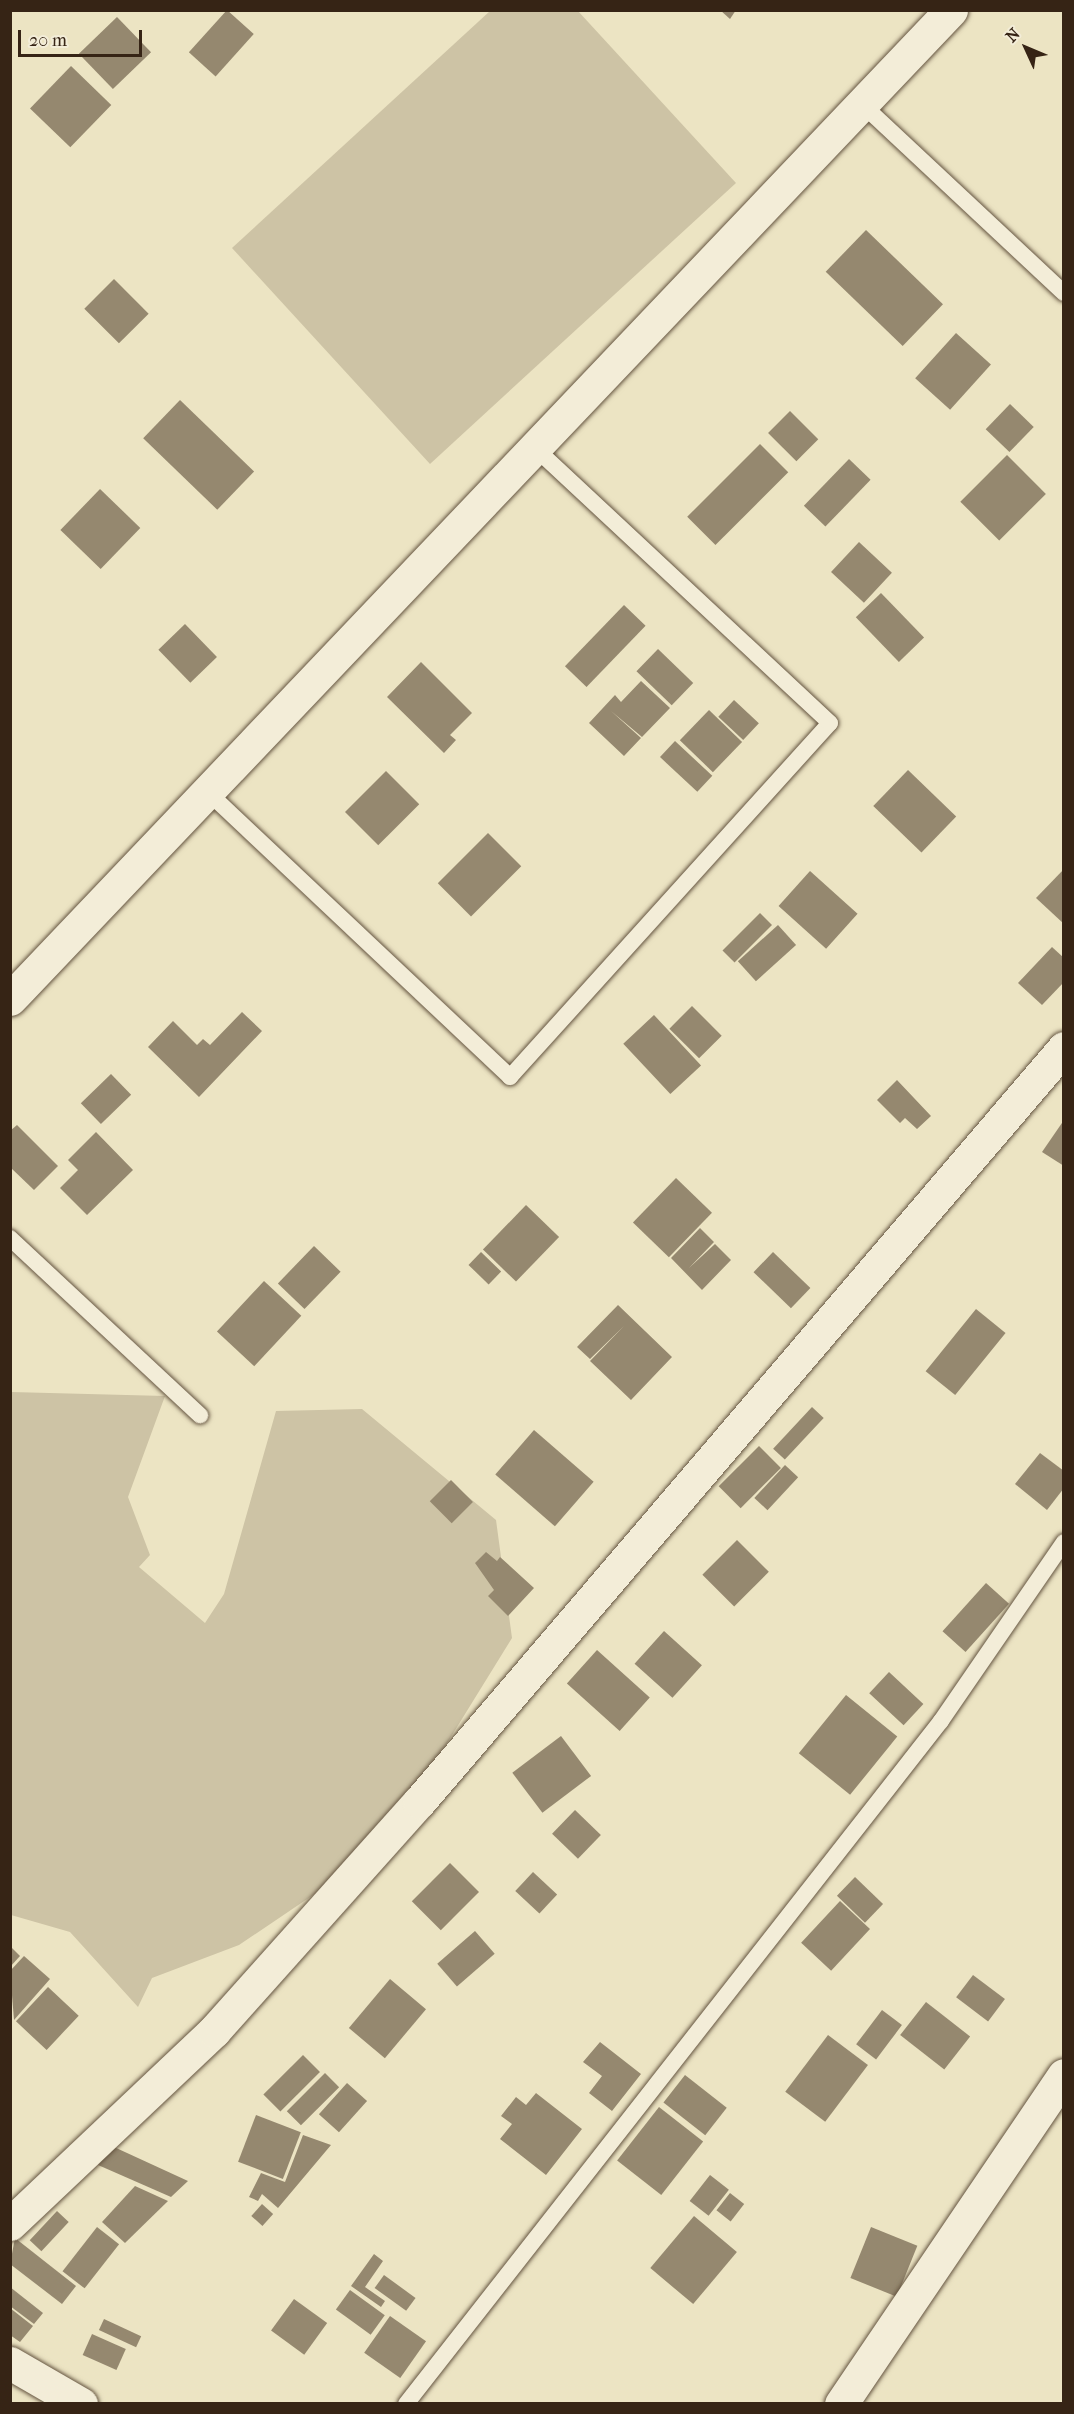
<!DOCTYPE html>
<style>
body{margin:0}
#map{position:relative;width:1074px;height:2414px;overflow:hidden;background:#ece4c3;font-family:"IM FELL French Canon",serif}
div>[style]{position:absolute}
.green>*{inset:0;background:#cdc3a5}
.building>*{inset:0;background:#95886f;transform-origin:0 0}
.roads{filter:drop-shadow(0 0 2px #645440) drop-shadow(0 0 2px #645440)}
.service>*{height:16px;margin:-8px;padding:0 8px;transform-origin:8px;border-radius:8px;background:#f3edd8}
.minor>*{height:33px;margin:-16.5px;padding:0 16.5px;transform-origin:16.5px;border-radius:16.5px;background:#f3edd8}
.secondary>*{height:33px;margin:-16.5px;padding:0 16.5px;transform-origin:16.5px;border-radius:16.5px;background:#f3edd8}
span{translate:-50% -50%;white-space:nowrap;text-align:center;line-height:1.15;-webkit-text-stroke:4.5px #f3edd8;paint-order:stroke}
.frame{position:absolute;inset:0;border:12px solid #362415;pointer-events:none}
.north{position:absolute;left:996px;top:18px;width:60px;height:60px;-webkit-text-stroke:4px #f3edd8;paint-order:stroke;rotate:314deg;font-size:16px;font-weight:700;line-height:24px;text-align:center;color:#362415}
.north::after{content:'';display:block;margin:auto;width:21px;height:27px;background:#362415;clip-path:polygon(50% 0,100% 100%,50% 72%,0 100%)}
.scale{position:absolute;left:18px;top:30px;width:124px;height:27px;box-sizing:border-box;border:3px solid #362415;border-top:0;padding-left:8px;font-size:18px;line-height:21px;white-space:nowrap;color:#362415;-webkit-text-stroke:4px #f3edd8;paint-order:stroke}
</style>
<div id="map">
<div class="green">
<div style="clip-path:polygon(490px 11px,578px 11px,736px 183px,430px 464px,232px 248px)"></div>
<div style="clip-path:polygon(11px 1392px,165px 1396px,128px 1497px,150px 1555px,139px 1567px,205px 1623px,224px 1594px,276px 1411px,362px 1409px,496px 1520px,512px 1638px,436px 1761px,319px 1891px,239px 1945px,152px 1978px,138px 2007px,70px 1932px,11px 1915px)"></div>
</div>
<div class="building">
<div style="left:227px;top:10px;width:36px;height:57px;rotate:42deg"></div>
<div style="clip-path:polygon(720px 10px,736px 10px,730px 19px)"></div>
<div style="left:117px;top:17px;width:49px;height:53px;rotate:46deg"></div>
<div style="left:71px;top:66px;width:56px;height:59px;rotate:44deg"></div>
<div style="left:866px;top:230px;width:107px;height:58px;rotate:44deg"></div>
<div style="left:114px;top:279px;width:49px;height:42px;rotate:45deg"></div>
<div style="left:956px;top:333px;width:47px;height:61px;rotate:42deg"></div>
<div style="left:180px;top:400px;width:103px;height:53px;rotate:44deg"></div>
<div style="left:1010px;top:404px;width:33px;height:35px;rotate:44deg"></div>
<div style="left:790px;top:411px;width:40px;height:31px;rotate:45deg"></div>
<div style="left:760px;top:444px;width:40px;height:103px;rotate:45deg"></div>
<div style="left:1007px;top:455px;width:55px;height:66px;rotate:45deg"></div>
<div style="left:849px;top:459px;width:30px;height:65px;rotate:44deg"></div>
<div style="left:100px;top:489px;width:56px;height:57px;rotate:44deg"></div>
<div style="left:859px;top:542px;width:45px;height:41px;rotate:43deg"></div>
<div style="left:881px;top:593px;width:62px;height:35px;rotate:46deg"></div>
<div style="left:624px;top:605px;width:30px;height:85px;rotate:44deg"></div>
<div style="left:185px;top:624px;width:46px;height:37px;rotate:46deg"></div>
<div style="left:658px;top:649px;width:49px;height:31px;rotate:44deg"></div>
<div style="clip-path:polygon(421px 662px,472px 713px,450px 735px,456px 740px,444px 753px,387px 697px)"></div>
<div style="clip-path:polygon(641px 681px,670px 708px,642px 737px,611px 711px,641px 738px,624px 756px,589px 723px,615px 695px,621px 702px)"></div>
<div style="left:734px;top:700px;width:34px;height:23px;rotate:43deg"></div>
<div style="left:709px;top:710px;width:46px;height:42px;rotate:44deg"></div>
<div style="left:675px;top:741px;width:51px;height:22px;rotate:43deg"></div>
<div style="left:908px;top:770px;width:67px;height:50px;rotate:44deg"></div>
<div style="left:386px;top:771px;width:47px;height:58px;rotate:45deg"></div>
<div style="left:488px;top:833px;width:47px;height:71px;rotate:45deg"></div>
<div style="clip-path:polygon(1064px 869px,1064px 924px,1036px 898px)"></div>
<div style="left:810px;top:871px;width:64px;height:47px;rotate:42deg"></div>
<div style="left:760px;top:913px;width:17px;height:53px;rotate:45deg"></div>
<div style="left:778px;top:925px;width:27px;height:54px;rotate:48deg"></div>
<div style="clip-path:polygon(1052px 947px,1064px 958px,1064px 982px,1042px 1005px,1018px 983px)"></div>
<div style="left:692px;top:1006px;width:42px;height:32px;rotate:45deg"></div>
<div style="clip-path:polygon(242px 1012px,262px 1031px,199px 1097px,148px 1047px,173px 1021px,197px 1045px,203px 1039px,210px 1045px)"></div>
<div style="left:654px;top:1015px;width:69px;height:42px;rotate:47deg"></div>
<div style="left:111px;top:1074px;width:29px;height:42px;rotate:46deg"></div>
<div style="clip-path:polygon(897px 1080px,931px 1116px,917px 1129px,905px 1118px,900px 1123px,877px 1100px)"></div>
<div style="clip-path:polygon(1064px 1120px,1064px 1166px,1042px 1152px)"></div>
<div style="clip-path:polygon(17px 1125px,58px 1166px,34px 1190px,10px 1167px,10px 1131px)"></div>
<div style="clip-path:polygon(96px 1132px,133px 1170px,87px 1215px,60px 1188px,78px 1170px,68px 1160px)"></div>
<div style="left:676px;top:1178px;width:50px;height:62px;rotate:44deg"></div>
<div style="left:526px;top:1205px;width:46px;height:62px;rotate:44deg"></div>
<div style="clip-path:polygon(700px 1228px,714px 1242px,689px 1268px,715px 1244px,731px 1260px,702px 1290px,671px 1258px)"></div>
<div style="left:314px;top:1246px;width:37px;height:52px;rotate:44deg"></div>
<div style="left:481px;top:1252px;width:28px;height:18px;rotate:44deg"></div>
<div style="left:773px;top:1252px;width:52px;height:28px;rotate:44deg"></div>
<div style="left:264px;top:1281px;width:51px;height:69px;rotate:43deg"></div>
<div style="clip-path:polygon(618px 1305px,672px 1357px,631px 1400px,590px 1361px,624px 1326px,590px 1359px,577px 1347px)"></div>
<div style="left:976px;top:1309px;width:38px;height:80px;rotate:39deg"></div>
<div style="left:812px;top:1407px;width:16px;height:57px;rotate:43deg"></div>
<div style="left:534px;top:1430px;width:79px;height:59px;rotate:41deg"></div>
<div style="left:759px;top:1446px;width:31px;height:57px;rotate:45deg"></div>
<div style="clip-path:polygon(1040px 1453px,1064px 1471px,1064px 1488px,1047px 1510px,1015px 1484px)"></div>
<div style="left:785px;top:1465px;width:18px;height:45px;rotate:43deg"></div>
<div style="left:451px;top:1480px;width:31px;height:30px;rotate:45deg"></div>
<div style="left:737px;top:1540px;width:45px;height:49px;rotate:45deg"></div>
<div style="clip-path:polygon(486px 1552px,497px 1561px,500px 1557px,534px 1588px,508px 1616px,488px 1596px,494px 1590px,475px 1563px)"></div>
<div style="left:986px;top:1583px;width:31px;height:65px;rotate:42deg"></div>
<div style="left:664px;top:1631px;width:51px;height:44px;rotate:42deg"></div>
<div style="left:597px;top:1650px;width:71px;height:45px;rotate:42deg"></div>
<div style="left:889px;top:1672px;width:47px;height:29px;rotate:43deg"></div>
<div style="left:846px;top:1695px;width:66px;height:75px;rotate:39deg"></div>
<div style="left:561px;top:1736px;width:50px;height:61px;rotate:53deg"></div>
<div style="left:575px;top:1810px;width:36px;height:33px;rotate:44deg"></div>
<div style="left:450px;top:1863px;width:41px;height:54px;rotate:45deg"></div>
<div style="left:533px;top:1872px;width:33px;height:26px;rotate:43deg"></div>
<div style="left:855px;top:1877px;width:39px;height:26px;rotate:44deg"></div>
<div style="left:840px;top:1901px;width:41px;height:57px;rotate:43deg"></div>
<div style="left:475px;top:1931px;width:30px;height:50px;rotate:49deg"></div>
<div style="clip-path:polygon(10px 1946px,20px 1956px,10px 1967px)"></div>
<div style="clip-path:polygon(24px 1956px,50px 1979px,14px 2020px,10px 1971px)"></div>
<div style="left:973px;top:1975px;width:40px;height:28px;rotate:37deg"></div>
<div style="left:390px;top:1979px;width:47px;height:64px;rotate:40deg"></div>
<div style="left:48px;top:1987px;width:42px;height:47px;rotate:43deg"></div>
<div style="left:926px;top:2002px;width:56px;height:42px;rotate:38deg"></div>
<div style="left:882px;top:2010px;width:25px;height:43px;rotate:37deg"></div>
<div style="left:828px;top:2035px;width:50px;height:71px;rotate:37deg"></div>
<div style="clip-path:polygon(600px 2042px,641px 2074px,612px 2111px,589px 2093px,602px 2076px,583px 2062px)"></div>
<div style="left:303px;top:2055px;width:24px;height:56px;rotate:45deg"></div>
<div style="left:325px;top:2073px;width:20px;height:54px;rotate:45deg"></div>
<div style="left:685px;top:2075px;width:53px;height:35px;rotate:38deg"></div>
<div style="left:347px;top:2083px;width:27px;height:42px;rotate:42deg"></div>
<div style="clip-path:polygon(536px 2093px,582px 2129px,546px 2175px,500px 2139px,512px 2124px,501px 2116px,516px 2097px,526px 2105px)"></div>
<div style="left:659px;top:2107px;width:56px;height:68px;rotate:38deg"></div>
<div style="left:256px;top:2115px;width:48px;height:50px;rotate:21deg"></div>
<div style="clip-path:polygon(303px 2135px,331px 2145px,278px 2208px,262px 2194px,258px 2201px,249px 2197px,261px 2173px,285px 2182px)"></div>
<div style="clip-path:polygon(114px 2147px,188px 2181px,171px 2197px,98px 2165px)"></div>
<div style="left:710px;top:2175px;width:24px;height:33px;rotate:38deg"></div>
<div style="clip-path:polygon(135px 2186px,168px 2201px,125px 2243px,102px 2222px)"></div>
<div style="left:730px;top:2193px;width:18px;height:22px;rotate:38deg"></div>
<div style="left:262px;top:2204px;width:15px;height:16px;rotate:42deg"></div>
<div style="left:57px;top:2211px;width:16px;height:40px;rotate:43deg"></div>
<div style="left:694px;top:2216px;width:56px;height:68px;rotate:40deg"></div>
<div style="left:97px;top:2227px;width:28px;height:56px;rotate:38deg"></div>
<div style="left:871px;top:2227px;width:50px;height:55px;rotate:22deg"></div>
<div style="clip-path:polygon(15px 2238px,76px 2286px,62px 2304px,10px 2264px)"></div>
<div style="clip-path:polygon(374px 2254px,383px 2261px,365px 2287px,385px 2301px,381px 2307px,351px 2286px)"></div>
<div style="left:384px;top:2275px;width:39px;height:16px;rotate:36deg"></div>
<div style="clip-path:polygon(10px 2287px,43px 2313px,34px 2324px,10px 2306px)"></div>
<div style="left:350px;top:2290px;width:43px;height:24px;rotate:36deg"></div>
<div style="left:294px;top:2299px;width:41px;height:39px;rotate:36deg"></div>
<div style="clip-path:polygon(10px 2308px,33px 2326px,20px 2342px,10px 2335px)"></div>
<div style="left:390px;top:2316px;width:44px;height:45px;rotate:35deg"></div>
<div style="left:104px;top:2319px;width:41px;height:12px;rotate:25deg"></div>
<div style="left:92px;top:2334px;width:37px;height:23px;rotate:24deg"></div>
</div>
<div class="roads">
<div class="service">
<div style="left:863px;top:105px;width:275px;rotate:43.1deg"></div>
<div style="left:211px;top:795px;width:411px;rotate:43.3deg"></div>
<div style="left:510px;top:1077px;width:477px;rotate:-47.9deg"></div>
<div style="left:830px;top:723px;width:399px;rotate:-137deg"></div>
<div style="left:10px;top:1238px;width:260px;rotate:43deg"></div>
<div style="left:406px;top:2404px;width:868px;rotate:-51.93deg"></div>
<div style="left:941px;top:1721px;width:217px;rotate:-55.5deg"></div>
</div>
<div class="minor">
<div style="left:10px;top:999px;width:1365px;rotate:-46.42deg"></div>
<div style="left:10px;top:2224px;width:281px;rotate:-43.4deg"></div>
<div style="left:214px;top:2031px;width:307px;rotate:-48.2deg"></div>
<div style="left:419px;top:1802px;width:992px;rotate:-49.46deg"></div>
<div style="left:841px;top:2404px;width:397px;rotate:-55.9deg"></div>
</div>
<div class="secondary">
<div style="left:10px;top:2363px;width:82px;rotate:30deg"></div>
</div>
</div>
<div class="frame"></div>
<div class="north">N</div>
<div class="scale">20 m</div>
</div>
